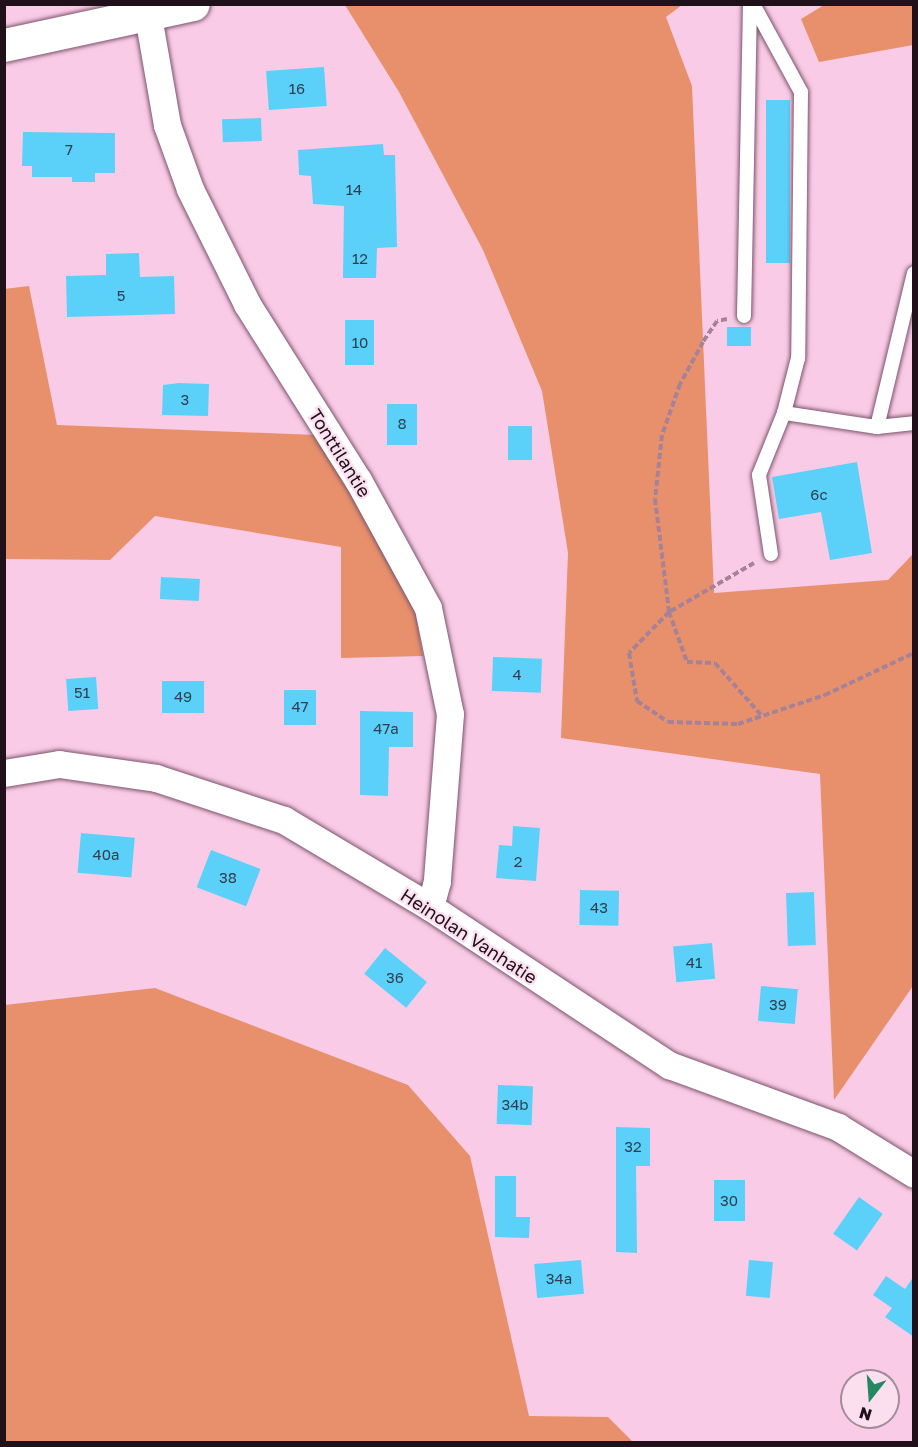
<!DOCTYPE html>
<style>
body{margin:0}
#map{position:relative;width:918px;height:1447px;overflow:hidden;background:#facbe6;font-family:"Golos Text",sans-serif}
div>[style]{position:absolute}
.forest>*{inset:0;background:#e8906b}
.building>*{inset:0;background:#5bd1f9;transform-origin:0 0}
.path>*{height:4px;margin-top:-2px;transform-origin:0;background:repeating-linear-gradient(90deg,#a58297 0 6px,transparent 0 9px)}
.roads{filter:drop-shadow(0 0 2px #7c546c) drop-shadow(0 0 2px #7c546c)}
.service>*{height:14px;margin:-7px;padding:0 7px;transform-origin:7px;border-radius:7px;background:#fff}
.minor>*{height:27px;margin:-13.5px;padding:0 13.5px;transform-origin:13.5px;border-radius:13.5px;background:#fff}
.tertiary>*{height:33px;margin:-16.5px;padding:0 16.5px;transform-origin:16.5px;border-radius:16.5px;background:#fff}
span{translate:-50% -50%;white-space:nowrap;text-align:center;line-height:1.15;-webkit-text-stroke:4.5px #fcdfef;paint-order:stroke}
.number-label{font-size:15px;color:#2f4052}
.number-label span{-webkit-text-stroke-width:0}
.street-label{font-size:18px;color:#20101a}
.frame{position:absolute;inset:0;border:6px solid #20101a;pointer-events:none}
.north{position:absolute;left:840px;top:1369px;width:60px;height:60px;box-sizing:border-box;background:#fcdfef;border:2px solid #a48c9a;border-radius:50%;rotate:197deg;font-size:16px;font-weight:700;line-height:24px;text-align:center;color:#20101a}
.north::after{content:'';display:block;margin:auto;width:21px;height:27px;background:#248862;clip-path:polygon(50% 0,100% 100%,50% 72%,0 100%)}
</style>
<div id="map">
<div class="forest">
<div style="clip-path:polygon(345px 5px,682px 5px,666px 17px,692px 86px,714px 593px,888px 580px,913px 554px,913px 986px,834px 1100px,820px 774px,561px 738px,568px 553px,542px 391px,483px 250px,399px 92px)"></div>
<div style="clip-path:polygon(824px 5px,913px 5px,913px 45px,819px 62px,801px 19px)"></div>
<div style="clip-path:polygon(29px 286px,57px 425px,316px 435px,378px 537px,416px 615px,423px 656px,341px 658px,341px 547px,155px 516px,110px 560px,5px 559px,4px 289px)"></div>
<div style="clip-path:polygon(155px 988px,408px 1085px,470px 1156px,529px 1416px,608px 1417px,633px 1442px,5px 1442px,5px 1005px)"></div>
</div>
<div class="building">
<div style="left:324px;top:67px;width:39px;height:58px;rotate:86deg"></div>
<div style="left:766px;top:100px;width:24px;height:163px"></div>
<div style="left:261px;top:118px;width:23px;height:39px;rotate:88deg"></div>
<div style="clip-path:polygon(23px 132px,115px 133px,115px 173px,95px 173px,95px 182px,72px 182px,72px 177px,32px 177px,32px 166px,22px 166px)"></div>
<div style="clip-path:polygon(383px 144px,384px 155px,395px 155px,397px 247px,377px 248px,376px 278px,343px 278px,344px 206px,313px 204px,311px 176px,299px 175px,298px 150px)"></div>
<div style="clip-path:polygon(139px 253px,140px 277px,174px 276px,175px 314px,67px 317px,66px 276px,106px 275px,106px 254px)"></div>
<div style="left:345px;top:320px;width:29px;height:45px"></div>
<div style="left:727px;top:327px;width:24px;height:19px"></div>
<div style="clip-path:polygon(179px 383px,209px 384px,208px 416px,162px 415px,163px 385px)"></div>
<div style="left:387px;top:404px;width:30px;height:41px"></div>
<div style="left:508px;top:426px;width:24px;height:34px"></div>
<div style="clip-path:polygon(857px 462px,872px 553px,830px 560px,821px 512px,779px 519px,772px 477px)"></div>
<div style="left:161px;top:577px;width:39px;height:22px;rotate:3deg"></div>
<div style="left:493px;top:657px;width:49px;height:34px;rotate:2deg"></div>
<div style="left:96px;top:677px;width:32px;height:30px;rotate:86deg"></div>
<div style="left:162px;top:681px;width:42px;height:32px"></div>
<div style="left:284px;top:690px;width:32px;height:35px"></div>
<div style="clip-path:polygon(360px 711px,413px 712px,413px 747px,389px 747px,388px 796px,360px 795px)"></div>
<div style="clip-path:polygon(513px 826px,540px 828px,536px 881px,496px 878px,499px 845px,512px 846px)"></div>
<div style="left:81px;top:833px;width:54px;height:40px;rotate:5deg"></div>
<div style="left:211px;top:850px;width:53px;height:40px;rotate:21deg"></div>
<div style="left:580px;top:890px;width:39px;height:35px;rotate:1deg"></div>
<div style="left:814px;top:892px;width:53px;height:28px;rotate:88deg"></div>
<div style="left:712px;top:943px;width:36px;height:39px;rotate:85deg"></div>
<div style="left:385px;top:948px;width:54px;height:33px;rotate:39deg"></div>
<div style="left:761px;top:986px;width:37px;height:35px;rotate:5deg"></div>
<div style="left:498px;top:1085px;width:35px;height:39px;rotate:2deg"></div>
<div style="clip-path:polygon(616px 1127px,650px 1128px,650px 1166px,636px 1166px,637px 1253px,616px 1252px)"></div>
<div style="clip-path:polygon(495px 1176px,516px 1176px,516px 1217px,530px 1217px,529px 1238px,495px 1237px)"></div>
<div style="left:714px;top:1180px;width:31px;height:41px"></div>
<div style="left:859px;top:1197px;width:29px;height:45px;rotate:35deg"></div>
<div style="left:581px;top:1260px;width:34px;height:47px;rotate:85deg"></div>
<div style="left:749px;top:1260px;width:24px;height:36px;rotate:5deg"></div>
<div style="clip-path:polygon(886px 1276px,905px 1289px,914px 1276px,914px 1337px,885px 1317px,892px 1308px,873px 1295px)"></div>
</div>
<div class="path">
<div style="left:727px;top:319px;width:10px;rotate:169deg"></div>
<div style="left:717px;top:321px;width:25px;rotate:124deg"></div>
<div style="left:703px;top:342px;width:48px;rotate:118.7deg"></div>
<div style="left:680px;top:384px;width:54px;rotate:109.4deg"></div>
<div style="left:662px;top:435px;width:64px;rotate:96.2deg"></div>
<div style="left:655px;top:499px;width:114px;rotate:82.9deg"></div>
<div style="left:669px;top:612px;width:57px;rotate:134.3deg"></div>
<div style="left:629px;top:653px;width:49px;rotate:80.5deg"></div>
<div style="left:637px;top:701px;width:37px;rotate:34deg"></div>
<div style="left:668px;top:722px;width:70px;rotate:1.6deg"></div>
<div style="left:738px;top:724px;width:92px;rotate:-18.4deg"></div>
<div style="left:825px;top:695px;width:98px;rotate:-25.3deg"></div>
<div style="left:754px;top:563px;width:98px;rotate:150deg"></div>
<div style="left:669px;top:612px;width:53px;rotate:70.2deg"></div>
<div style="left:687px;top:662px;width:28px;rotate:2deg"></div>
<div style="left:715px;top:663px;width:71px;rotate:48.4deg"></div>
</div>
<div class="roads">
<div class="service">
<div style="left:753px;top:4px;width:100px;rotate:61.4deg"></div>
<div style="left:801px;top:92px;width:266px;rotate:90.6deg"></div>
<div style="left:798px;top:358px;width:57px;rotate:104.3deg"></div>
<div style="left:784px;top:413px;width:67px;rotate:112deg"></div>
<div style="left:759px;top:475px;width:80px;rotate:81.4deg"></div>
<div style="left:744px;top:316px;width:312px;rotate:-88.9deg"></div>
<div style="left:784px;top:413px;width:94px;rotate:8.6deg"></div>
<div style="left:877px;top:427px;width:158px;rotate:-76.5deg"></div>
<div style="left:877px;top:427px;width:37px;rotate:-6deg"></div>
</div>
<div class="minor">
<div style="left:148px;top:16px;width:111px;rotate:80.1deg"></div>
<div style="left:167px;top:125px;width:68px;rotate:70.2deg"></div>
<div style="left:190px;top:189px;width:128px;rotate:63.6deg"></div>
<div style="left:247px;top:304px;width:208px;rotate:57.8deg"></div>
<div style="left:358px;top:480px;width:146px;rotate:61.3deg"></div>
<div style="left:428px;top:608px;width:108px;rotate:78.3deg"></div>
<div style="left:450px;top:714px;width:168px;rotate:94.5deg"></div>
<div style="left:437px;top:881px;width:27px;rotate:105deg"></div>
<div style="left:4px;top:773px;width:56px;rotate:-9.3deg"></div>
<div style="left:59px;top:764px;width:98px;rotate:8.2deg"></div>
<div style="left:156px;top:778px;width:135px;rotate:18.2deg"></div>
<div style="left:284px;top:820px;width:170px;rotate:30.8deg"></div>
<div style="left:430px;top:907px;width:287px;rotate:33.5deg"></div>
<div style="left:669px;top:1065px;width:180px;rotate:20.1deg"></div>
<div style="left:838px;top:1127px;width:89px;rotate:31.7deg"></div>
</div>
<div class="tertiary">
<div style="left:4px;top:45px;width:193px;rotate:-12.2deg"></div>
</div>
</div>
<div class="number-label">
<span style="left:297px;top:89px">16</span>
<span style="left:69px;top:150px">7</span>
<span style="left:354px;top:190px">14</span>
<span style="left:360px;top:259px">12</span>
<span style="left:121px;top:296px">5</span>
<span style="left:360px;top:343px">10</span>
<span style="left:185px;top:400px">3</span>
<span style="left:402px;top:424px">8</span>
<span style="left:819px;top:495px">6c</span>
<span style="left:517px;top:675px">4</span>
<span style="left:82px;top:693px">51</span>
<span style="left:183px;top:697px">49</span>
<span style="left:300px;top:707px">47</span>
<span style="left:386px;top:729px">47a</span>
<span style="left:106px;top:855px">40a</span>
<span style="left:518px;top:862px">2</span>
<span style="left:228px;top:878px">38</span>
<span style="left:599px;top:908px">43</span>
<span style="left:694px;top:963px">41</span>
<span style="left:395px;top:978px">36</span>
<span style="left:778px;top:1005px">39</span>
<span style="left:515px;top:1105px">34b</span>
<span style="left:633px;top:1147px">32</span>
<span style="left:729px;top:1201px">30</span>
<span style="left:559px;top:1279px">34a</span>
</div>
<div class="street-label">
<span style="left:340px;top:453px;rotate:58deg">Tonttilantie</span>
<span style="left:469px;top:936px;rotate:33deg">Heinolan Vanhatie</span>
</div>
<div class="frame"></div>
<div class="north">N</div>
</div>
